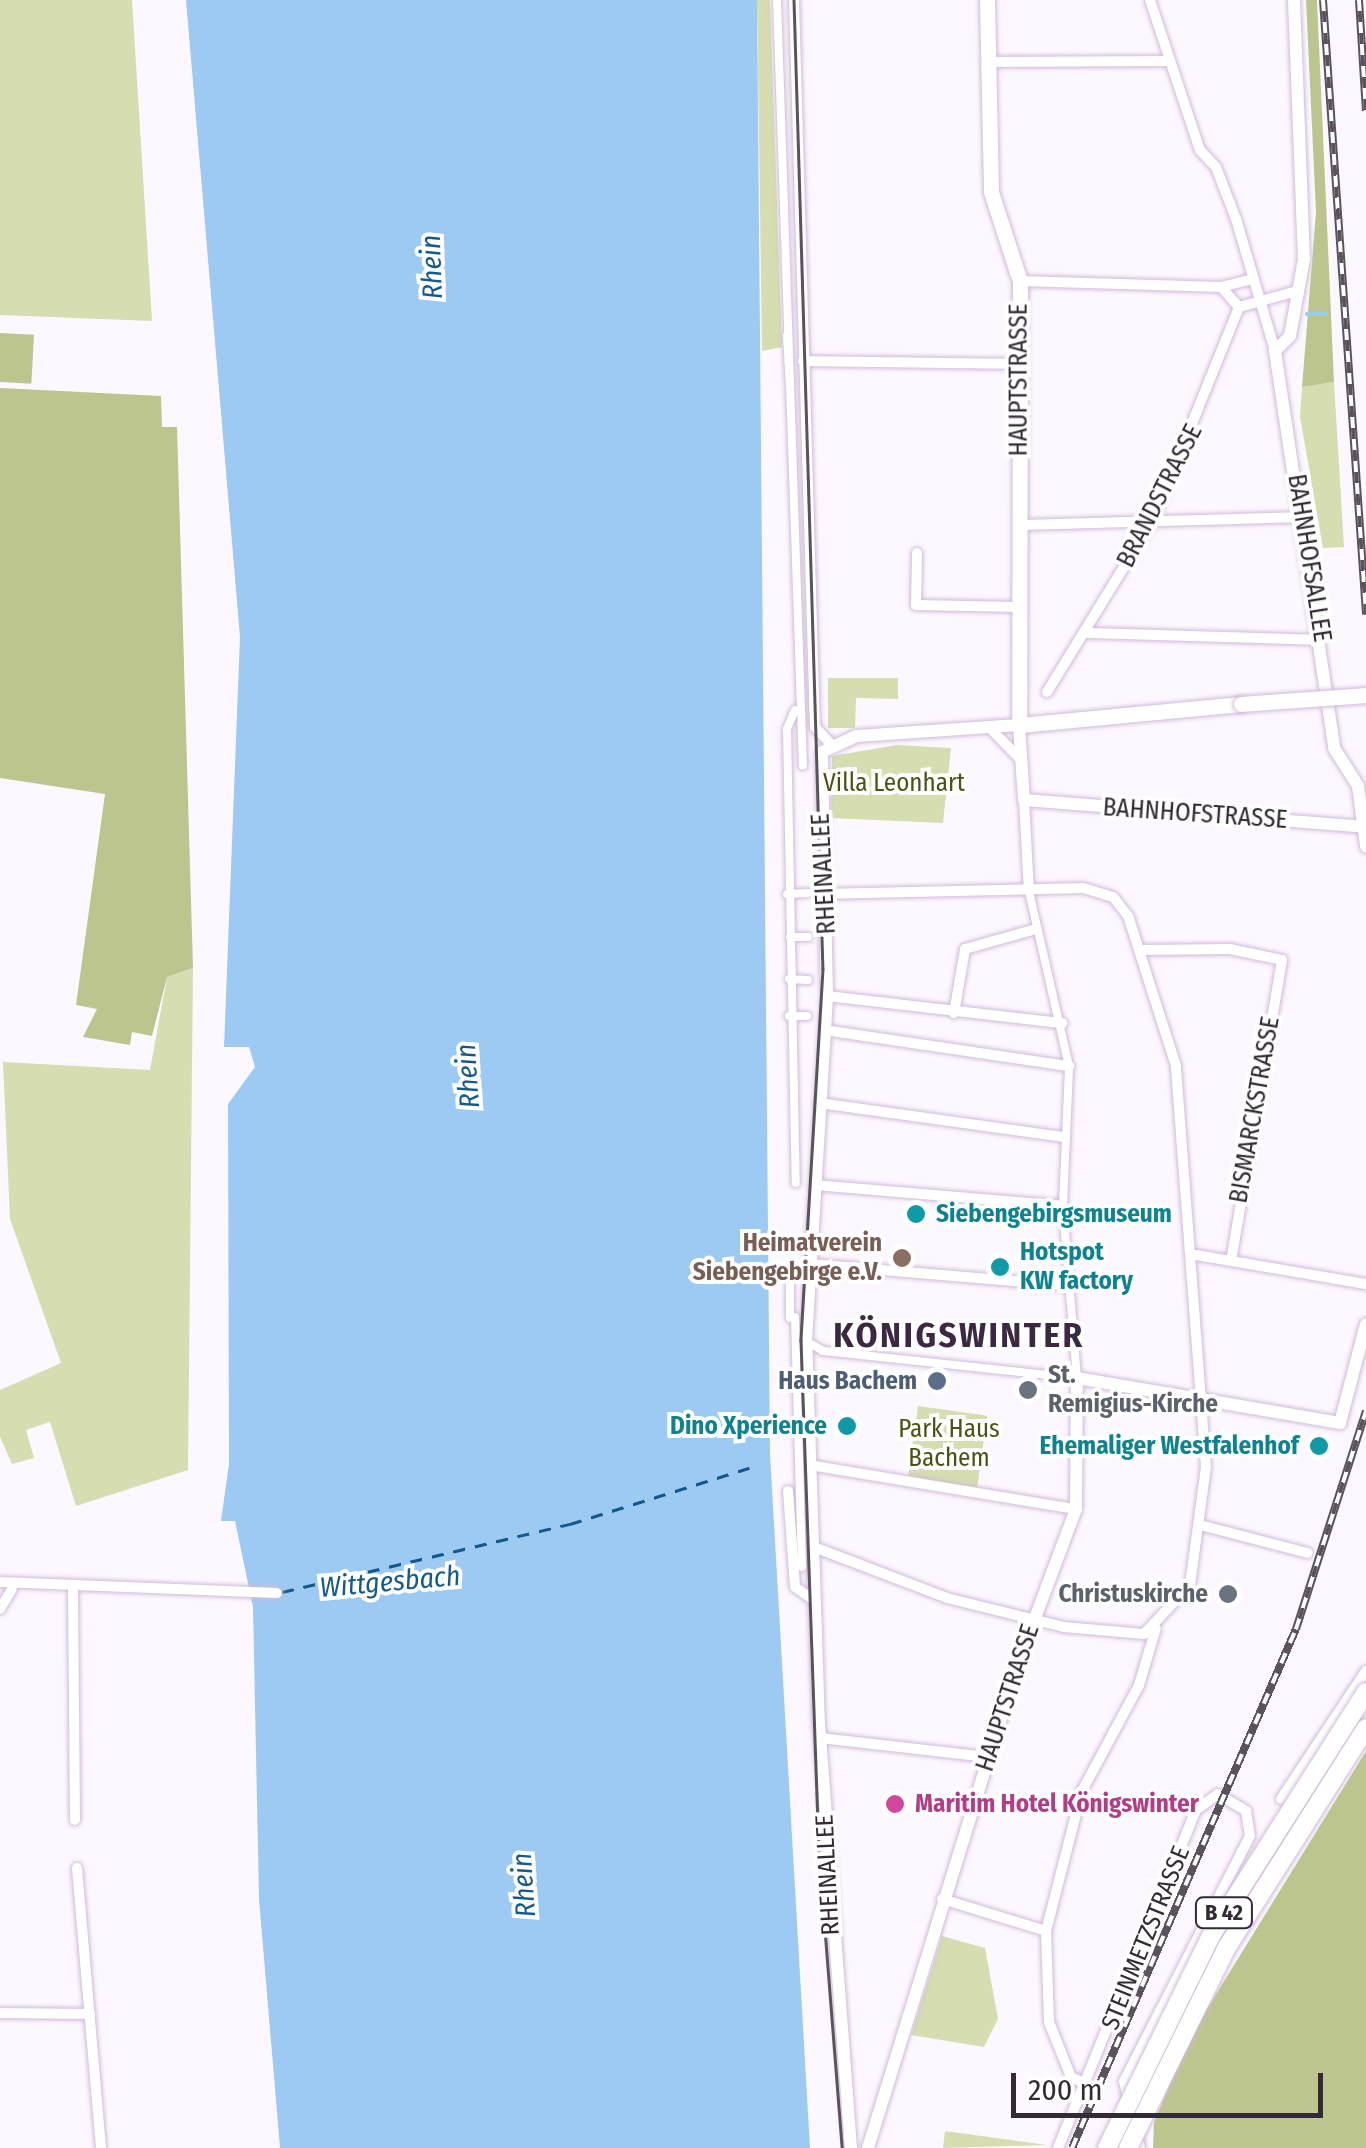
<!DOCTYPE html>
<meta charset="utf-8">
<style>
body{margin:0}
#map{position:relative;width:1366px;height:2148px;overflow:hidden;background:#fdf8ff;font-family:"Fira Sans Condensed",sans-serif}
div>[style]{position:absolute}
.green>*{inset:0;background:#d6ddb0;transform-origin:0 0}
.forest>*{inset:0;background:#bdc58e;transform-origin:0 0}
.water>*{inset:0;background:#9dcaf2}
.stream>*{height:4px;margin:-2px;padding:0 2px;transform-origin:2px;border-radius:2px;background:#9dcaf2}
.ferry>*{height:2.5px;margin-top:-1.25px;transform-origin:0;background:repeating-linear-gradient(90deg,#14598b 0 12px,transparent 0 22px)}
.roads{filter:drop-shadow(0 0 2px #d0bad9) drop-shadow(0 0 2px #d0bad9)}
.pedestrian>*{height:8px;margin:-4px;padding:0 4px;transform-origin:4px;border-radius:4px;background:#fff}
.minor>*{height:10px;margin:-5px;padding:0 5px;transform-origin:5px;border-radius:5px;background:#fff}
.tertiary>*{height:12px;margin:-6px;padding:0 6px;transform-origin:6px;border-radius:6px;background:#fff}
.secondary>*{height:15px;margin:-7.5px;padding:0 7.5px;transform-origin:7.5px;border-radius:7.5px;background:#fff}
.tram>*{height:2.5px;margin:-1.25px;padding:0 1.25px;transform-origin:1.25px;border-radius:1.25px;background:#5a525d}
.rail>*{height:8px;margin-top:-4px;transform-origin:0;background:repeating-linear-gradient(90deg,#fff 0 11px,#5a525d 0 22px);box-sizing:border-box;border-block:2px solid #5a525d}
.bridges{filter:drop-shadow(0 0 2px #d0bad9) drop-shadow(0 0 2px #d0bad9)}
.secondary-bridge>*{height:15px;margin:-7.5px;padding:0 7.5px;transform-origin:7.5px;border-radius:7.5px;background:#fff}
.trunk-bridge>*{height:18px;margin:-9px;padding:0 9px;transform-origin:9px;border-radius:9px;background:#fff}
.dots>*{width:28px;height:28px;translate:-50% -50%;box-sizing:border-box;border:5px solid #fff;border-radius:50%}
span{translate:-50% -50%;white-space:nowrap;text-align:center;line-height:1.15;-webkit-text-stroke:8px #fff;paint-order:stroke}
.shield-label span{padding:2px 8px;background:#fff;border:2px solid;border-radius:8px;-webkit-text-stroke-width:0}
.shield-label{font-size:22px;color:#332a36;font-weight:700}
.street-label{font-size:25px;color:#332a36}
.park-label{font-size:25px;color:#4c5214}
.culture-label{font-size:25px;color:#0d838f;font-weight:700}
.left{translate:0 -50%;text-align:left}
.right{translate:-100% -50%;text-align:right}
.education-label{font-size:25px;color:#785e54;font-weight:700}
.worship-label{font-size:25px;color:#5b616d;font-weight:700}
.service-label{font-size:25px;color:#4e5e75;font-weight:700}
.hotel-label{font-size:25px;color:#b23c85;font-weight:700}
.water-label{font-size:28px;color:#14598b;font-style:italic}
.district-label{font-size:35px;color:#3b2942;font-weight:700;letter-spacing:2.5px}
.scale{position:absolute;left:1011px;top:2073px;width:312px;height:45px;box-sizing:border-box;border:5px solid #332a36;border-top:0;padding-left:12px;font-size:30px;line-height:35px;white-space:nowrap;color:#332a36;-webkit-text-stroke:8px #fff;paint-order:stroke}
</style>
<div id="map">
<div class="green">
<div style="clip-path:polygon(0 0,132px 0,152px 321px,0 315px)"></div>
<div style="clip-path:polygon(757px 0,770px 0,782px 347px,762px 351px)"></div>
<div style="clip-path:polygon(1334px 382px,1344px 547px,1323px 548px,1300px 417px,1302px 387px)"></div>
<div style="clip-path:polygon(828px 678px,898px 678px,898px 699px,856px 698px,855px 728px,828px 728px)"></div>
<div style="clip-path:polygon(897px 745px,951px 748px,943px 823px,831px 818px,832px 756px)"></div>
<div style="clip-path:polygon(193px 968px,188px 1470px,76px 1506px,50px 1422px,26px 1430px,34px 1458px,12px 1464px,0 1437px,0 1390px,61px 1363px,10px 1219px,3px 1062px,150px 1070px,167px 977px)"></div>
<div style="left:918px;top:1406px;width:70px;height:74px;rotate:8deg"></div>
<div style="clip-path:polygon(942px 1936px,985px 1948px,998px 2019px,984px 2047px,911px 2035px)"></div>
<div style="clip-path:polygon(945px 2131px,1047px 2145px,943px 2148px)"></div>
</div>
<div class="forest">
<div style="clip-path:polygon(1306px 0,1317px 0,1334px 382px,1302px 387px,1316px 212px)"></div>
<div style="left:0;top:333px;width:34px;height:49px;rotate:3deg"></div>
<div style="clip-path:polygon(0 388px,161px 396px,162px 427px,177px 427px,193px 968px,167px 977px,152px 1036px,132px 1032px,130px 1045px,83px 1037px,97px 1009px,76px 1005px,105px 794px,0 778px)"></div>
<div style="clip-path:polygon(1366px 1751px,1366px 2148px,1153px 2148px,1154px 2122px,1189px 2038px)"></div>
</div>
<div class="water">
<div style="clip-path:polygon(186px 0,757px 0,770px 1454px,810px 2148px,280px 2148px,259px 1899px,253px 1607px,235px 1521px,221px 1521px,229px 1464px,228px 1104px,255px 1067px,249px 1047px,224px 1047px,240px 637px)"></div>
</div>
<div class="stream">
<div style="left:1307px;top:314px;width:19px"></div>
</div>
<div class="ferry">
<div style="left:282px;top:1592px;width:296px;rotate:-13.3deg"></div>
<div style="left:570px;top:1524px;width:188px;rotate:-17.4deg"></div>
</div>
<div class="roads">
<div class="pedestrian">
<div style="left:777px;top:0;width:766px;rotate:88.06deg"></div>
<div style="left:787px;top:336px;width:50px;rotate:86.6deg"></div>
<div style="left:795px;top:710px;width:21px;rotate:113deg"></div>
<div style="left:787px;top:729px;width:454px;rotate:88.9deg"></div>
<div style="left:787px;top:894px;width:21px;rotate:-3deg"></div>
<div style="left:790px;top:937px;width:18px"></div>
<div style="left:789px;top:979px;width:19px;rotate:3deg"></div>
<div style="left:789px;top:1016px;width:18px"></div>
<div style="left:795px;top:1317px;width:250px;rotate:88.4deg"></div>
<div style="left:790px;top:1318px;width:45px;rotate:-90deg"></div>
<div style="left:806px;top:1341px;width:20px;rotate:30deg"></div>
<div style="left:823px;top:1351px;width:255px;rotate:6.1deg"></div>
<div style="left:1077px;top:1378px;width:173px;rotate:-94.7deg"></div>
<div style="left:1063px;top:1206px;width:140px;rotate:-87.5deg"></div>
<div style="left:1069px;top:1066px;width:180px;rotate:-102.9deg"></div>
<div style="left:789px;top:1427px;width:3px;rotate:72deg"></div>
</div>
<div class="minor">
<div style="left:794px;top:0;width:727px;rotate:88.35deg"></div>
<div style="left:815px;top:727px;width:22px;rotate:47deg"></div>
<div style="left:1150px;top:0;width:158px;rotate:71.6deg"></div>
<div style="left:1200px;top:150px;width:23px;rotate:47deg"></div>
<div style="left:1216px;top:167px;width:56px;rotate:69deg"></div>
<div style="left:1236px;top:219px;width:138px;rotate:73.5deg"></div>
<div style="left:989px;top:62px;width:181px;rotate:-0.3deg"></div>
<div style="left:1020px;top:281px;width:201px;rotate:1.7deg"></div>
<div style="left:1221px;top:287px;width:32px;rotate:-14deg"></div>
<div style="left:1221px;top:287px;width:27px;rotate:48deg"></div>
<div style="left:803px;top:361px;width:215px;rotate:0.8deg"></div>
<div style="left:1018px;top:525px;width:283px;rotate:-1.6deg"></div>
<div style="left:917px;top:553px;width:52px;rotate:91.1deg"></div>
<div style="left:916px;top:605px;width:103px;rotate:1.1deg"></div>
<div style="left:1086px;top:633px;width:234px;rotate:1.7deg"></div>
<div style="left:1047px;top:692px;width:202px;rotate:-58.4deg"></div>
<div style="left:1153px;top:520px;width:230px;rotate:-68deg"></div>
<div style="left:1239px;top:307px;width:60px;rotate:-15.4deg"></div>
<div style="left:992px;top:730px;width:40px;rotate:46deg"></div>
<div style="left:1024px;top:800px;width:91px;rotate:86.9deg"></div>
<div style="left:1141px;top:950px;width:89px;rotate:-0.6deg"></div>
<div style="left:1230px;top:949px;width:53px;rotate:11.9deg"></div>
<div style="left:1282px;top:960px;width:304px;rotate:99.6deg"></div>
<div style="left:827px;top:996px;width:237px;rotate:6.6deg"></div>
<div style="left:954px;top:1013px;width:65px;rotate:-80.2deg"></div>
<div style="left:965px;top:949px;width:74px;rotate:-15.7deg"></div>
<div style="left:824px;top:1030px;width:248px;rotate:8.4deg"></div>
<div style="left:819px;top:1103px;width:248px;rotate:7.9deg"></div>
<div style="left:814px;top:1185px;width:250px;rotate:4.8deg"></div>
<div style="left:1196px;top:1255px;width:172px;rotate:9.7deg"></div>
<div style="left:810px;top:1264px;width:264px;rotate:4.8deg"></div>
<div style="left:815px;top:1466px;width:265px;rotate:9.4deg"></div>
<div style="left:788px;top:1491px;width:96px;rotate:85.8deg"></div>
<div style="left:795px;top:1587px;width:24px;rotate:35deg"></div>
<div style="left:1204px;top:1526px;width:107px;rotate:14.6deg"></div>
<div style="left:819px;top:1549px;width:137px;rotate:20.9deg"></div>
<div style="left:947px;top:1598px;width:121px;rotate:13.9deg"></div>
<div style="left:1064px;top:1627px;width:80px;rotate:5deg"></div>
<div style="left:1144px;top:1634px;width:67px;rotate:-46.8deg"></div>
<div style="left:1190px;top:1585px;width:119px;rotate:-82.3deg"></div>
<div style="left:1206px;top:1467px;width:402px;rotate:-94.3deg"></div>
<div style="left:1176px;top:1066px;width:157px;rotate:-107.7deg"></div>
<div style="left:1128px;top:916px;width:24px;rotate:-128deg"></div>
<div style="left:1113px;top:897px;width:31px;rotate:-163deg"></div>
<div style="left:1083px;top:888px;width:256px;rotate:178.7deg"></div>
<div style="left:0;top:1582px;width:277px;rotate:2.3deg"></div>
<div style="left:73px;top:1590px;width:230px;rotate:89.5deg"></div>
<div style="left:0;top:1609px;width:23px;rotate:-59deg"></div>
<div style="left:821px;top:1738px;width:169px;rotate:6.5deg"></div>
<div style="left:1281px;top:1799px;width:154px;rotate:-56.4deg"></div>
<div style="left:77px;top:1868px;width:281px;rotate:85.1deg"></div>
<div style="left:942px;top:1899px;width:109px;rotate:17.1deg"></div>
<div style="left:0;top:2013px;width:90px;rotate:0.6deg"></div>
<div style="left:1085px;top:2084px;width:16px;rotate:-153deg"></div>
<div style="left:1071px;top:2077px;width:59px;rotate:-111.8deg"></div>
<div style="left:1049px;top:2022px;width:91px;rotate:-91.9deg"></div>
<div style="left:1046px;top:1931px;width:145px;rotate:-75.6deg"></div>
<div style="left:1082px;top:1791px;width:120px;rotate:-61.7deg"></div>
<div style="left:1139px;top:1685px;width:59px;rotate:-73.4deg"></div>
<div style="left:1058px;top:2148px;width:365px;rotate:-67.8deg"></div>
<div style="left:1196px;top:1810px;width:27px;rotate:-36deg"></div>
<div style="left:1218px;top:1794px;width:33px;rotate:31deg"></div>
<div style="left:1246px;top:1811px;width:25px;rotate:81deg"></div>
<div style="left:1250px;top:1836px;width:276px;rotate:117.2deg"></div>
<div style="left:1124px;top:2081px;width:69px;rotate:76.6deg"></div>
</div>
<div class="tertiary">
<div style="left:1294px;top:0;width:259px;rotate:87.8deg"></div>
<div style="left:1304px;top:259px;width:78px;rotate:100.3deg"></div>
<div style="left:1290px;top:336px;width:21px;rotate:135deg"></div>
<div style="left:1275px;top:351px;width:401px;rotate:81.5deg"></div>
<div style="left:1334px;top:748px;width:45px;rotate:57.7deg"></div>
<div style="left:1358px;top:786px;width:61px;rotate:82.4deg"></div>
<div style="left:851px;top:2148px;width:423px;rotate:-94.3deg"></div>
<div style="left:819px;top:1726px;width:385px;rotate:-91.9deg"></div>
<div style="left:806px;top:1341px;width:346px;rotate:-86.5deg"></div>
<div style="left:827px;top:996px;width:244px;rotate:-91.2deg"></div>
<div style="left:822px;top:752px;width:38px;rotate:-25deg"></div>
<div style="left:857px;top:736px;width:162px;rotate:-3.9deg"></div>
<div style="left:1019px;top:725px;width:75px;rotate:86.2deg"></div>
<div style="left:1024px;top:800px;width:343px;rotate:4.5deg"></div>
<div style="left:868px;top:2148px;width:505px;rotate:-72.82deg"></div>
<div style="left:1017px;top:1666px;width:168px;rotate:-69.4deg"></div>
<div style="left:1076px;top:1509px;width:131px;rotate:-89.6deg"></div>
<div style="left:1077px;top:1378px;width:267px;rotate:9.7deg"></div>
<div style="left:1340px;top:1423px;width:102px;rotate:-75.3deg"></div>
</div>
<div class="secondary">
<div style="left:987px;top:0;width:192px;rotate:88.8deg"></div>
<div style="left:991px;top:192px;width:94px;rotate:72deg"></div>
<div style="left:1020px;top:281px;width:444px;rotate:90.1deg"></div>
<div style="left:1019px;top:725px;width:223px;rotate:-5.4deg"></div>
</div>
</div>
<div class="tram">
<div style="left:794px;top:0;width:969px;rotate:88.29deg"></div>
<div style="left:823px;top:969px;width:372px;rotate:93.4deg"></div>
<div style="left:801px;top:1340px;width:513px;rotate:87.99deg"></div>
<div style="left:819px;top:1853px;width:296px;rotate:85.5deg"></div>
</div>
<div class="rail">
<div style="left:1323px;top:0;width:616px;rotate:85.99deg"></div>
<div style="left:1359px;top:0;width:111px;rotate:86.4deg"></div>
<div style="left:1072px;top:2148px;width:565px;rotate:-66.66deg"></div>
<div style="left:1296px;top:1629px;width:229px;rotate:-72.2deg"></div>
</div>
<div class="bridges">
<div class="secondary-bridge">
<div style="left:1241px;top:704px;width:125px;rotate:-4.1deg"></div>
</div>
<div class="trunk-bridge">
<div style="left:1107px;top:2148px;width:238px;rotate:-63.9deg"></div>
<div style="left:1212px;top:1934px;width:287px;rotate:-57.5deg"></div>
<div style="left:1128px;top:2148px;width:224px;rotate:-63.8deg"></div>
<div style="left:1227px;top:1947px;width:259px;rotate:-57.6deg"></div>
</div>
</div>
<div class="dots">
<div style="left:916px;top:1214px;background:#0f9aa8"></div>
<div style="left:902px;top:1258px;background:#8d6e63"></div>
<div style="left:1000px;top:1267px;background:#0f9aa8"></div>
<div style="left:937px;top:1381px;background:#5c6f8a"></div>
<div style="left:1028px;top:1390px;background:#6b7280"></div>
<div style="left:847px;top:1426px;background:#0f9aa8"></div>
<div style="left:1319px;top:1446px;background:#0f9aa8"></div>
<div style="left:1228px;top:1594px;background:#6b7280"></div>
<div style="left:895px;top:1804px;background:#d1479c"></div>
</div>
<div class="shield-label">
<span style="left:1224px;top:1913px">B 42</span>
</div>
<div class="street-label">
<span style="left:1019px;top:380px;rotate:-90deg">HAUPTSTRASSE</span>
<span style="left:1160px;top:496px;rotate:-63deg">BRANDSTRASSE</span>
<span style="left:1309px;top:558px;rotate:81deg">BAHNHOFSALLEE</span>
<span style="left:1195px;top:814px;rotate:4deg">BAHNHOFSTRASSE</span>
<span style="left:824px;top:874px;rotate:-93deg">RHEINALLEE</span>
<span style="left:1255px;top:1110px;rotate:-80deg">BISMARCKSTRASSE</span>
<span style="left:1008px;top:1698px;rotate:-72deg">HAUPTSTRASSE</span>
<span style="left:828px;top:1875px;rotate:-93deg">RHEINALLEE</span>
<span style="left:1146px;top:1938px;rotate:-68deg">STEINMETZSTRASSE</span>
</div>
<div class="park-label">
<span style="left:894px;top:783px">Villa Leonhart</span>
<span style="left:949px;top:1444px">Park Haus<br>Bachem</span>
</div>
<div class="culture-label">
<span class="left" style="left:936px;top:1214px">Siebengebirgsmuseum</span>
<span class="left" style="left:1020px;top:1267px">Hotspot<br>KW factory</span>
<span class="right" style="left:827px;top:1426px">Dino Xperience</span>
<span class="right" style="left:1299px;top:1446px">Ehemaliger Westfalenhof</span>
</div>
<div class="education-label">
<span class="right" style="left:882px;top:1258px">Heimatverein<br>Siebengebirge e.V.</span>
</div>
<div class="worship-label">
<span class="left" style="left:1048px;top:1390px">St.<br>Remigius-Kirche</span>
<span class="right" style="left:1208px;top:1594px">Christuskirche</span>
</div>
<div class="service-label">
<span class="right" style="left:917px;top:1381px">Haus Bachem</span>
</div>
<div class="hotel-label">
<span class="left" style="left:915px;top:1804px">Maritim Hotel Königswinter</span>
</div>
<div class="water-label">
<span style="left:432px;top:267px;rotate:-92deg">Rhein</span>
<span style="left:468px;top:1076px;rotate:-94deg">Rhein</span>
<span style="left:390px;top:1582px;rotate:-5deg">Wittgesbach</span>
<span style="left:524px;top:1885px;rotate:-94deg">Rhein</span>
</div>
<div class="district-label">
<span style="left:959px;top:1335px">KÖNIGSWINTER</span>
</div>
<div class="scale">200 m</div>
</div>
